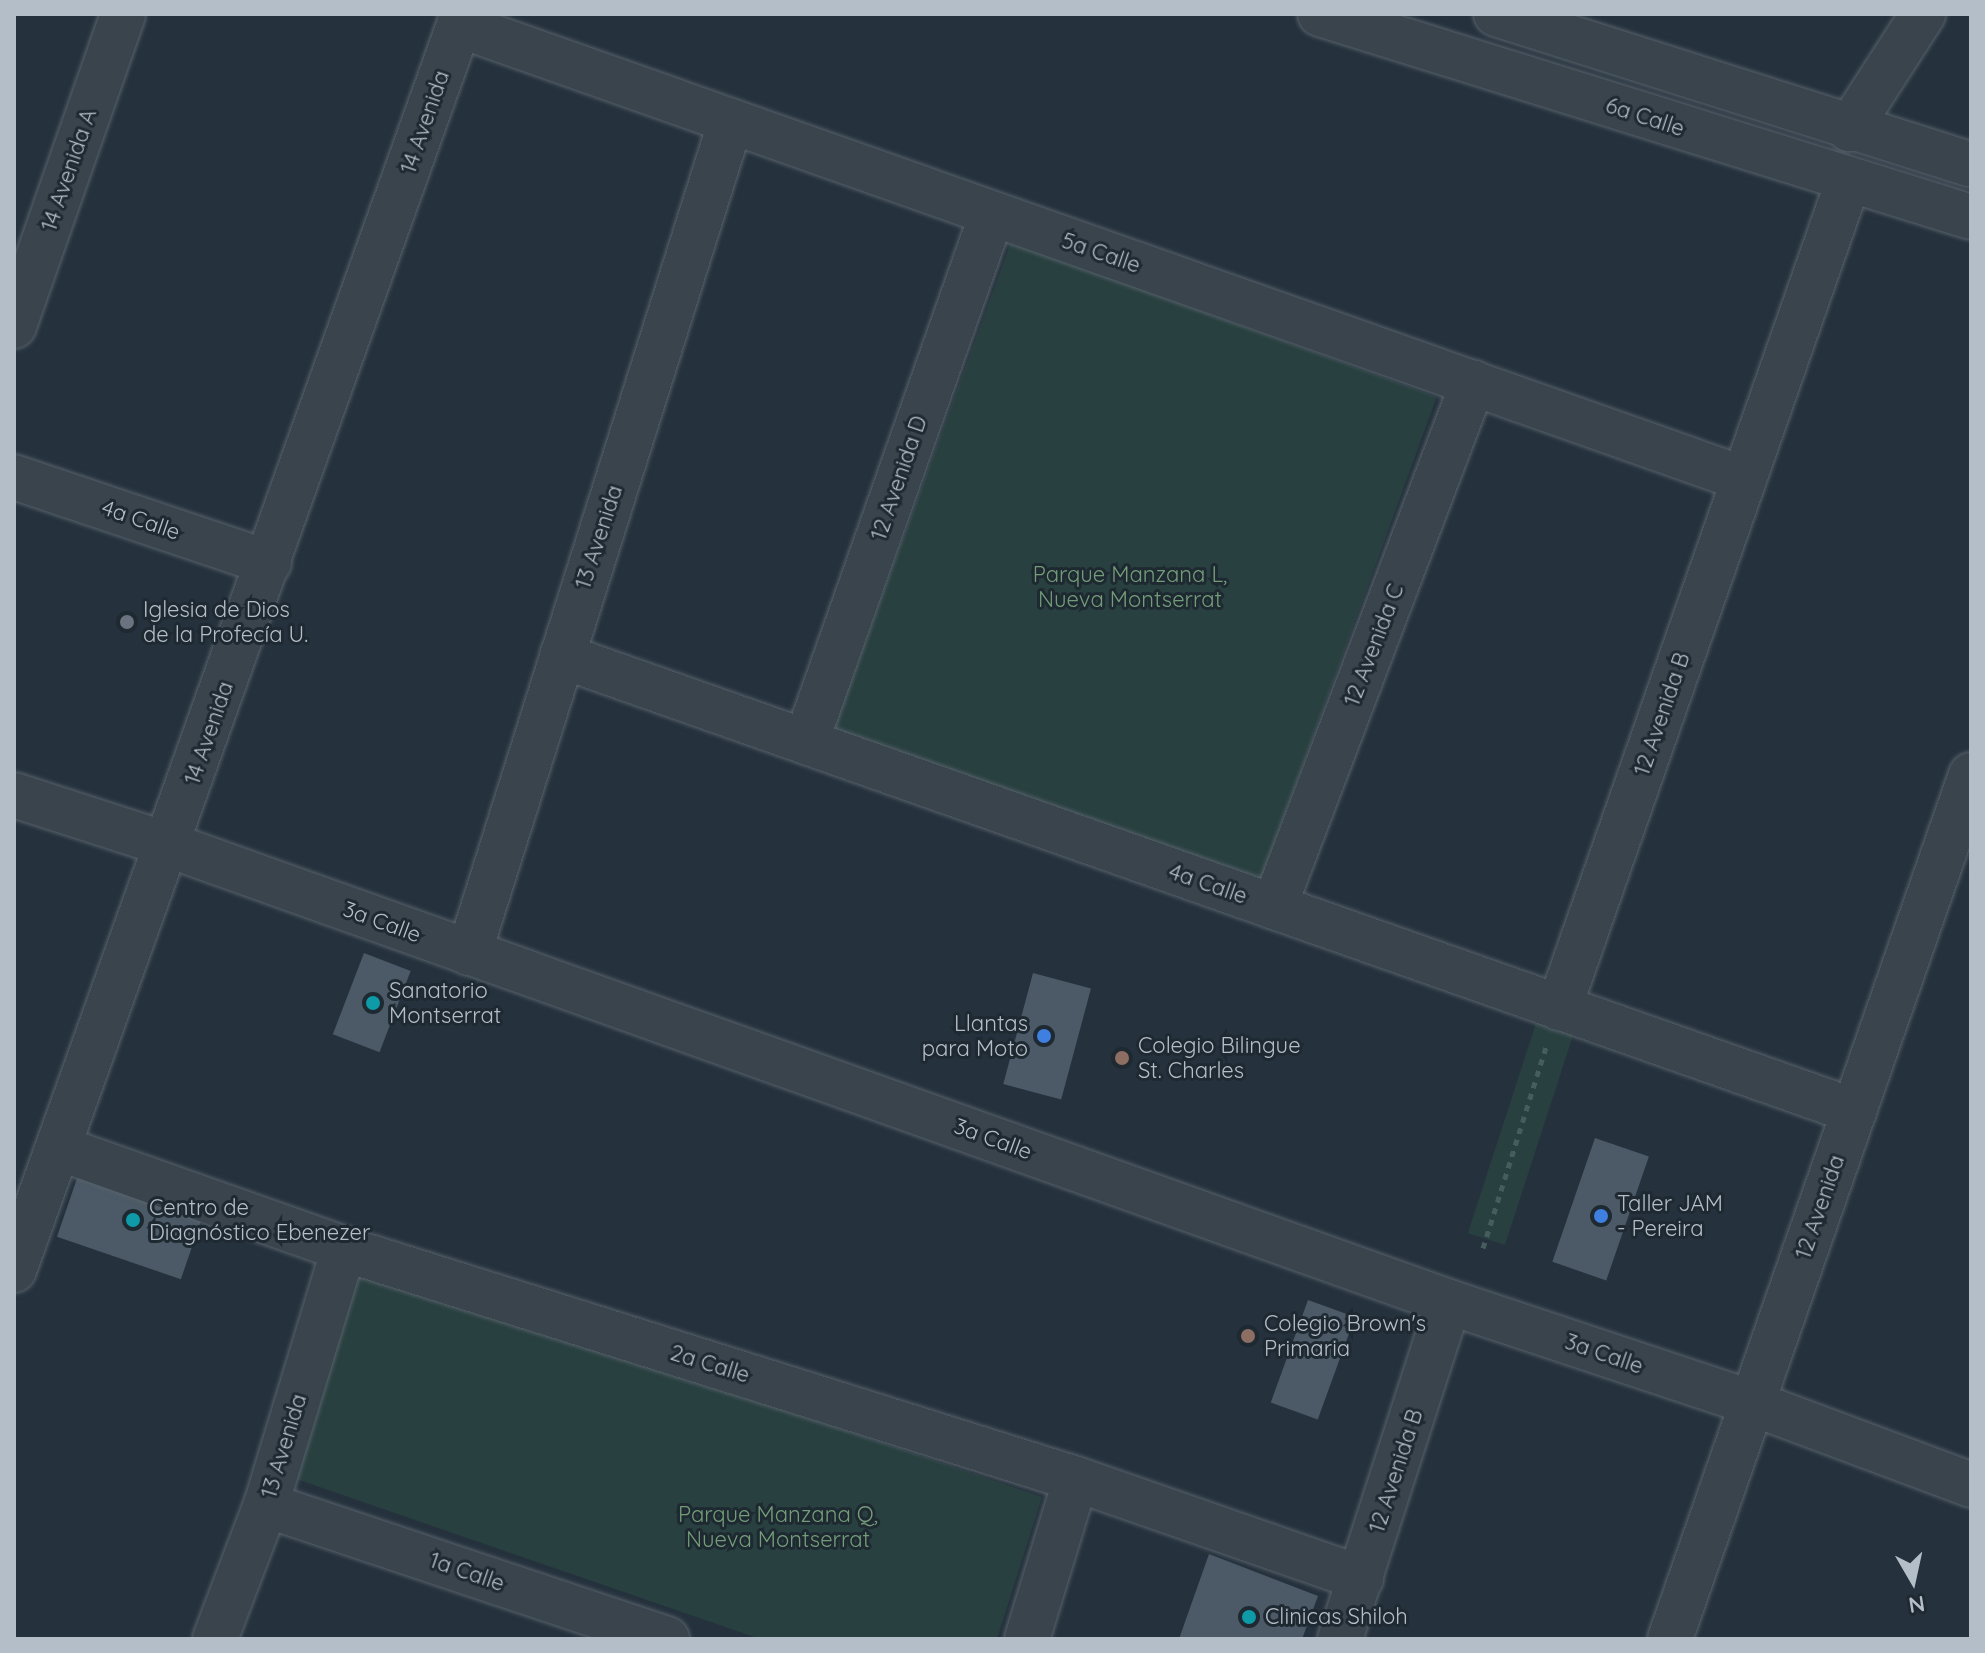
<!DOCTYPE html>
<meta charset="utf-8">
<style>
body{margin:0}
#map{position:relative;width:1985px;height:1653px;overflow:hidden;background:#25323d;font-family:Quicksand,sans-serif}
div>[style]{position:absolute}
.green>*{inset:0;background:#28403f;transform-origin:0 0}
.building>*{inset:0;background:#4b5a66;transform-origin:0 0}
.path>*{height:5px;margin-top:-2.5px;transform-origin:0;background:repeating-linear-gradient(90deg,#475c5c 0 6px,transparent 0 12px)}
.roads{filter:drop-shadow(0 0 2px #57616b) drop-shadow(0 0 2px #57616b)}
.minor>*{height:44px;margin:-22px;padding:0 22px;transform-origin:22px;border-radius:22px;background:#39444d}
.dots>*{width:22px;height:22px;translate:-50% -50%;box-sizing:border-box;border:4px solid #1e2932;border-radius:50%}
span{translate:-50% -50%;white-space:nowrap;text-align:center;line-height:1.15;-webkit-text-stroke:6px #1e2932;paint-order:stroke}
.street-label{font-size:22px;color:#b4bec8}
.park-label{font-size:22px;color:#739d78}
.poi-label{font-size:22px;color:#b4bec8}
.left{translate:0 -50%;text-align:left}
.right{translate:-100% -50%;text-align:right}
.frame{position:absolute;inset:0;border:16px solid #b4bec8;pointer-events:none}
.north{position:absolute;left:1873px;top:1541px;width:80px;height:80px;-webkit-text-stroke:6px #1e2932;paint-order:stroke;rotate:171deg;font-size:22px;font-weight:700;line-height:32px;text-align:center;color:#b4bec8}
.north::after{content:'';display:block;margin:auto;width:28px;height:36px;background:#b4bec8;clip-path:polygon(50% 0,100% 100%,50% 72%,0 100%)}
</style>
<div id="map">
<div class="green">
<div style="left:1011px;top:242px;width:453px;height:522px;rotate:20deg"></div>
<div style="left:1538px;top:1017px;width:39px;height:227px;rotate:18deg"></div>
<div style="clip-path:polygon(348px 1262px,1042px 1497px,997px 1639px,760px 1639px,279px 1473px)"></div>
</div>
<div class="building">
<div style="left:364px;top:953px;width:50px;height:87px;rotate:21deg"></div>
<div style="left:1033px;top:973px;width:60px;height:115px;rotate:15deg"></div>
<div style="left:1595px;top:1138px;width:57px;height:131px;rotate:19deg"></div>
<div style="left:83px;top:1161px;width:131px;height:80px;rotate:19deg"></div>
<div style="left:1308px;top:1300px;width:50px;height:109px;rotate:20deg"></div>
<div style="clip-path:polygon(1209px 1554px,1318px 1596px,1302px 1639px,1179px 1639px)"></div>
</div>
<div class="path">
<div style="left:1483px;top:1248px;width:211px;rotate:-72.6deg"></div>
</div>
<div class="roads">
<div class="minor">
<div style="left:1320px;top:14px;width:682px;rotate:17.32deg"></div>
<div style="left:1496px;top:14px;width:498px;rotate:17.6deg"></div>
<div style="left:459px;top:25px;width:1363px;rotate:19.46deg"></div>
<div style="left:1849px;top:129px;width:137px;rotate:-57.2deg"></div>
<div style="left:14px;top:326px;width:330px;rotate:-70.7deg"></div>
<div style="left:14px;top:477px;width:269px;rotate:18.6deg"></div>
<div style="left:562px;top:656px;width:1370px;rotate:19.4deg"></div>
<div style="left:806px;top:742px;width:560px;rotate:-70.59deg"></div>
<div style="left:14px;top:795px;width:163px;rotate:17.9deg"></div>
<div style="left:169px;top:845px;width:1359px;rotate:19.65deg"></div>
<div style="left:1449px;top:1302px;width:319px;rotate:18.4deg"></div>
<div style="left:1752px;top:1403px;width:234px;rotate:20.5deg"></div>
<div style="left:1274px;top:907px;width:561px;rotate:-69.2deg"></div>
<div style="left:469px;top:953px;width:872px;rotate:-72.52deg"></div>
<div style="left:1559px;top:1008px;width:875px;rotate:-70.72deg"></div>
<div style="left:59px;top:1148px;width:302px;rotate:19.5deg"></div>
<div style="left:344px;top:1249px;width:767px;rotate:17.44deg"></div>
<div style="left:1076px;top:1479px;width:302px;rotate:19.2deg"></div>
<div style="left:14px;top:1270px;width:1334px;rotate:-70.33deg"></div>
<div style="left:266px;top:1505px;width:423px;rotate:18.5deg"></div>
<div style="left:215px;top:1639px;width:143px;rotate:-69.2deg"></div>
<div style="left:266px;top:1505px;width:268px;rotate:-73.1deg"></div>
<div style="left:1027px;top:1639px;width:167px;rotate:-73deg"></div>
<div style="left:1340px;top:1639px;width:354px;rotate:-72.1deg"></div>
<div style="left:1670px;top:1639px;width:915px;rotate:-70.79deg"></div>
</div>
</div>
<div class="dots">
<div style="left:127px;top:622px;background:#6b7280"></div>
<div style="left:373px;top:1003px;background:#0f9aa8"></div>
<div style="left:1044px;top:1036px;background:#3f7fe0"></div>
<div style="left:1122px;top:1058px;background:#8d6e63"></div>
<div style="left:1601px;top:1216px;background:#3f7fe0"></div>
<div style="left:133px;top:1220px;background:#0f9aa8"></div>
<div style="left:1248px;top:1336px;background:#8d6e63"></div>
<div style="left:1249px;top:1617px;background:#0f9aa8"></div>
</div>
<div class="street-label">
<span style="left:1645px;top:117px;rotate:18deg">6a Calle</span>
<span style="left:425px;top:122px;rotate:-71deg">14 Avenida</span>
<span style="left:69px;top:170px;rotate:-71deg">14 Avenida A</span>
<span style="left:1101px;top:253px;rotate:19deg">5a Calle</span>
<span style="left:899px;top:478px;rotate:-71deg">12 Avenida D</span>
<span style="left:141px;top:520px;rotate:19deg">4a Calle</span>
<span style="left:599px;top:537px;rotate:-72deg">13 Avenida</span>
<span style="left:1374px;top:645px;rotate:-69deg">12 Avenida C</span>
<span style="left:1662px;top:714px;rotate:-71deg">12 Avenida B</span>
<span style="left:209px;top:733px;rotate:-71deg">14 Avenida</span>
<span style="left:1208px;top:884px;rotate:19deg">4a Calle</span>
<span style="left:382px;top:922px;rotate:20deg">3a Calle</span>
<span style="left:993px;top:1139px;rotate:20deg">3a Calle</span>
<span style="left:1820px;top:1207px;rotate:-71deg">12 Avenida</span>
<span style="left:1604px;top:1354px;rotate:19deg">3a Calle</span>
<span style="left:710px;top:1364px;rotate:17deg">2a Calle</span>
<span style="left:284px;top:1446px;rotate:-73deg">13 Avenida</span>
<span style="left:1396px;top:1471px;rotate:-72deg">12 Avenida B</span>
<span style="left:467px;top:1572px;rotate:19deg">1a Calle</span>
</div>
<div class="park-label">
<span style="left:1130px;top:587px">Parque Manzana L,<br>Nueva Montserrat</span>
<span style="left:778px;top:1527px">Parque Manzana Q,<br>Nueva Montserrat</span>
</div>
<div class="poi-label">
<span class="left" style="left:143px;top:622px">Iglesia de Dios<br>de la Profecía U.</span>
<span class="left" style="left:389px;top:1003px">Sanatorio<br>Montserrat</span>
<span class="right" style="left:1028px;top:1036px">Llantas<br>para Moto</span>
<span class="left" style="left:1138px;top:1058px">Colegio Bilingue<br>St. Charles</span>
<span class="left" style="left:1617px;top:1216px">Taller JAM<br>- Pereira</span>
<span class="left" style="left:149px;top:1220px">Centro de<br>Diagnóstico Ebenezer</span>
<span class="left" style="left:1264px;top:1336px">Colegio Brown's<br>Primaria</span>
<span class="left" style="left:1265px;top:1617px">Clinicas Shiloh</span>
</div>
<div class="frame"></div>
<div class="north">N</div>
</div>
